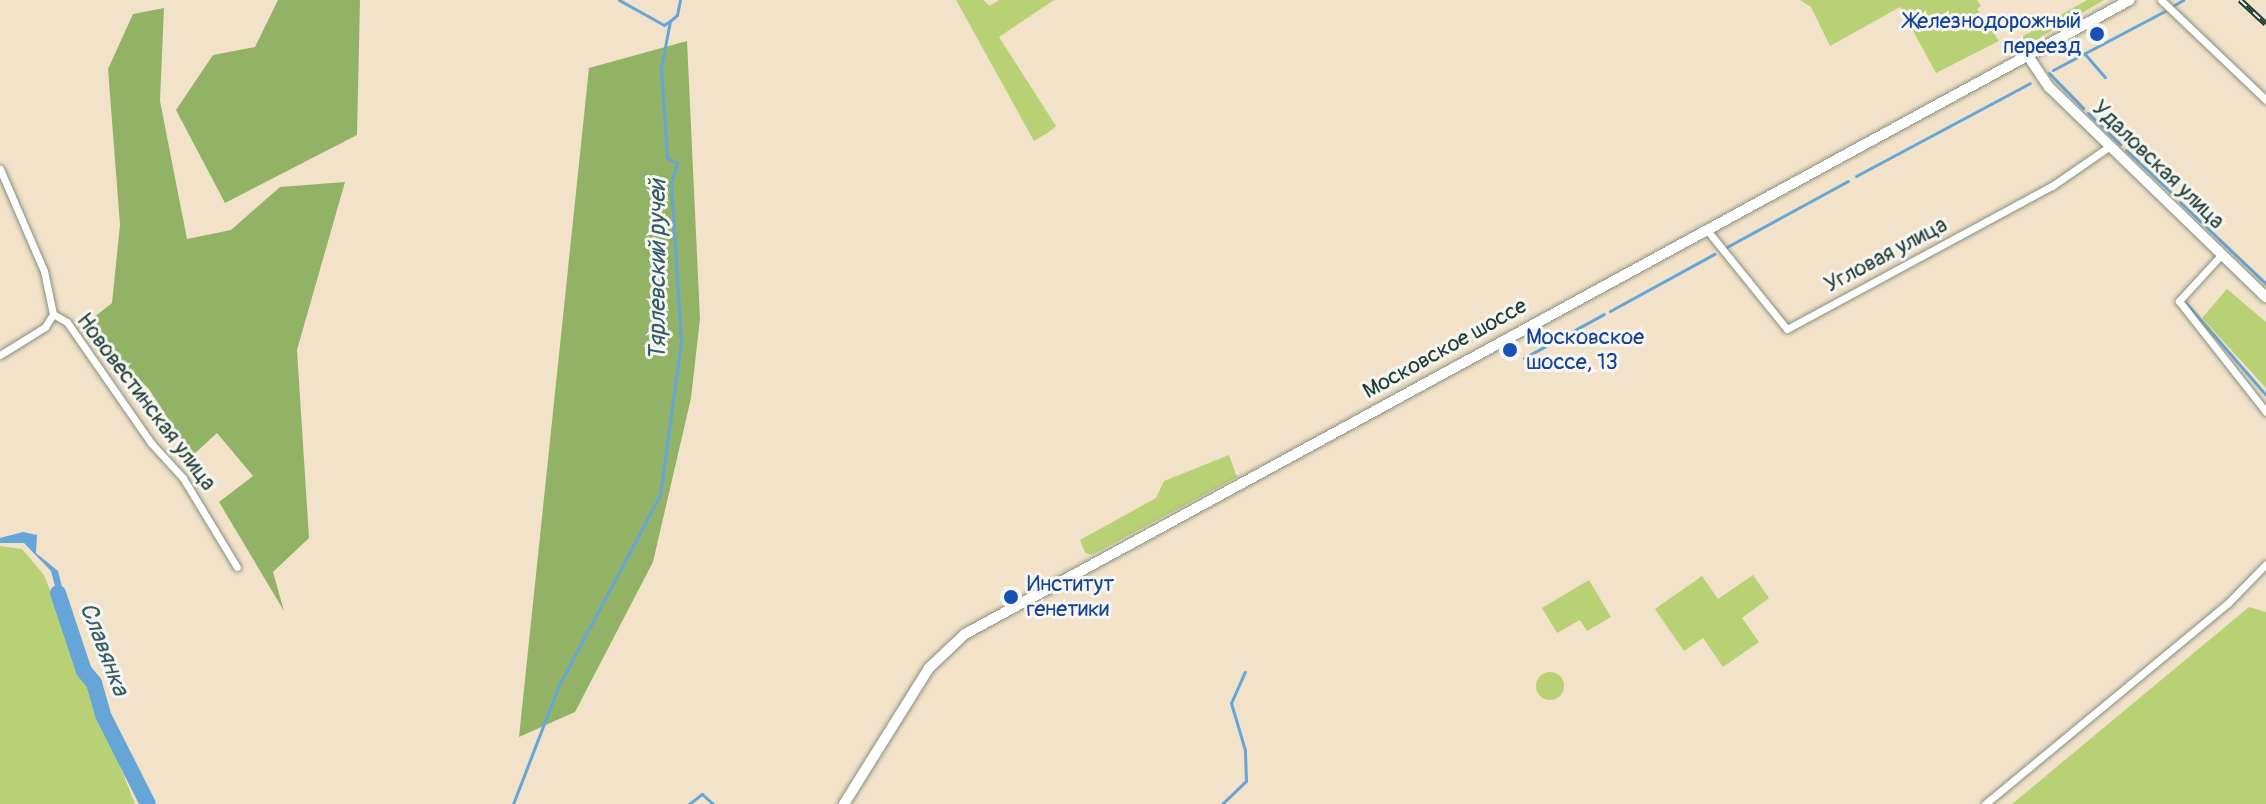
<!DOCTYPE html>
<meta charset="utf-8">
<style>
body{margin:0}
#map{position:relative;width:2266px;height:804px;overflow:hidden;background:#f2e2ca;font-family:Pangolin,sans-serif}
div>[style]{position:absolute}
.green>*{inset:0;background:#b9d175}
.round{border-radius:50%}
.forest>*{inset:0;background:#92b366}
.water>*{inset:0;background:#65a5d8}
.stream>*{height:3px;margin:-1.5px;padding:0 1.5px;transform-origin:1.5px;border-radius:1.5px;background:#65a5d8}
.river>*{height:16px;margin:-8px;padding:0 8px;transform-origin:8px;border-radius:8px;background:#65a5d8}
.roads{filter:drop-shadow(0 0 2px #88907f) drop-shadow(0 0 2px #88907f)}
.street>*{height:7px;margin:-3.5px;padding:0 3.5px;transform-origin:3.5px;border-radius:3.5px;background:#fff}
.secondary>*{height:10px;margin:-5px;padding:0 5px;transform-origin:5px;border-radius:5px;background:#fff}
.rail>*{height:6px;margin-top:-3px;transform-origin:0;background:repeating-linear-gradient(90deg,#f6f6f2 0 9px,#1f3d34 0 18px);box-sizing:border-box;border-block:2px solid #1f3d34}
.dots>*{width:22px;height:22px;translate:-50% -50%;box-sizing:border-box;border:4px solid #f6f6f2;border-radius:50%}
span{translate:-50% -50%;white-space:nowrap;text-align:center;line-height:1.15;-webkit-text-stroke:6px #f6f6f2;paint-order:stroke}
.transit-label{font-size:22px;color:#164399}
.right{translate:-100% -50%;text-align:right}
.left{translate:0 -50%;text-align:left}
.street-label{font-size:22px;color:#1f3d34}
.water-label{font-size:24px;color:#345c65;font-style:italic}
</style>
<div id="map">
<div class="green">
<div style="clip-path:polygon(956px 0,983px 0,990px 6px,999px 0,1054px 0,999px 37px,1056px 126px,1049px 132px,1034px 141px)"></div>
<div style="clip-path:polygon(1800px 0,1977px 0,1981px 6px,1977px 9px,1999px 41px,1936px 73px,1900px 7px,1830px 46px,1811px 7px)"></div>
<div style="clip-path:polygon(2087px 0,2104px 0,2029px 44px,2018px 39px)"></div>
<div style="clip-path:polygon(2227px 289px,2266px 322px,2266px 388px,2202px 318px)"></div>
<div style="clip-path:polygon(1229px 455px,1237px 477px,1092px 555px,1085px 553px,1080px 540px,1156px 498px,1164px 481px)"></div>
<div style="clip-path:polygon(0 546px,22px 549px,44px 575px,135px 804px,0 804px)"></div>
<div style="clip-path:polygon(1753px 575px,1769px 598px,1742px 618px,1759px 642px,1723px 667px,1703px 638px,1684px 651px,1655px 609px,1702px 576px,1718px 599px)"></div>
<div style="clip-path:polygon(1589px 580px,1611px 617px,1587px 631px,1580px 620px,1557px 633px,1542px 608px)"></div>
<div style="clip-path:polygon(2249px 607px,2266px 612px,2266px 804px,2012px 804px)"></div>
<div class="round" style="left:1536px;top:672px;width:28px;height:28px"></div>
</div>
<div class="forest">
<div style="clip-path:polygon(278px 0,360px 0,357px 135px,225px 203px,176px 110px,213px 55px,255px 47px)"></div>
<div style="clip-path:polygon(164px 8px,160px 101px,187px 239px,231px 230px,280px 187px,345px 182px,297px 350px,309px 538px,273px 572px,284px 611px,219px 502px,253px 476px,217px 433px,192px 456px,149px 389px,84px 325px,112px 303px,120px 225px,108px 69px,133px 14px)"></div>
<div style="clip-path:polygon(687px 41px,700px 319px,691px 398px,653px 562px,575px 712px,519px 737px,589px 68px)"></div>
</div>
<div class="water">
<div style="clip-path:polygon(23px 532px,37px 535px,36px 553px,58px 571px,68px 611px,63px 616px,51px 571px,24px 543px,0 543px,0 538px)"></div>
</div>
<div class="stream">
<div style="left:619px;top:0;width:51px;rotate:29.1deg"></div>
<div style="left:664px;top:25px;width:7px;rotate:-34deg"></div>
<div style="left:2171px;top:7px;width:14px;rotate:-30deg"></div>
<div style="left:2084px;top:53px;width:32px;rotate:49deg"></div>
<div style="left:2053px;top:70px;width:127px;rotate:-27.8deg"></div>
<div style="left:2049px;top:73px;width:49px;rotate:45.8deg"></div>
<div style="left:2088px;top:113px;width:45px;rotate:44.1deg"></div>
<div style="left:2126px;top:150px;width:69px;rotate:43.2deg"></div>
<div style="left:1856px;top:176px;width:197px;rotate:-28.1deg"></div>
<div style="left:2180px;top:202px;width:119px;rotate:43.6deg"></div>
<div style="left:1725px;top:248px;width:140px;rotate:-28.6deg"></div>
<div style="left:2186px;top:303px;width:122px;rotate:49deg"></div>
<div style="left:1610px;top:311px;width:119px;rotate:-28.7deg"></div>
<div style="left:1524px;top:358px;width:91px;rotate:-28.8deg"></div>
<div style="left:513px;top:804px;width:128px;rotate:-68.9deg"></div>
<div style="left:559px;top:685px;width:215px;rotate:-62deg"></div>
<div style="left:660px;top:495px;width:154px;rotate:-82.2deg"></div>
<div style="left:681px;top:342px;width:159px;rotate:-93.6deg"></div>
<div style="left:671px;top:183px;width:21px;rotate:-73deg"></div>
<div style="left:677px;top:163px;width:11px;rotate:-153deg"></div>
<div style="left:667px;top:158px;width:90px;rotate:-93.8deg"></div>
<div style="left:661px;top:68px;width:48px;rotate:-79.2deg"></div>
<div style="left:670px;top:21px;width:9px;rotate:-41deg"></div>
<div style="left:677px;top:15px;width:15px;rotate:-79deg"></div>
<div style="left:689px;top:804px;width:16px;rotate:-38deg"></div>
<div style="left:702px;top:794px;width:15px;rotate:42deg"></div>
<div style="left:1222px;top:804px;width:33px;rotate:-44deg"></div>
<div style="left:1246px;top:781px;width:31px;rotate:-92deg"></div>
<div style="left:1245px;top:750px;width:49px;rotate:-106.6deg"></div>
<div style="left:1231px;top:703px;width:34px;rotate:-66deg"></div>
</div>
<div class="river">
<div style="left:58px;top:593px;width:82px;rotate:71.6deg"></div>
<div style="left:84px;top:671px;width:16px;rotate:50deg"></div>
<div style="left:94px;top:683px;width:35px;rotate:74deg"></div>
<div style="left:104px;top:717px;width:97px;rotate:63.2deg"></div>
</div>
<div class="roads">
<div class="street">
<div style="left:2161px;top:0;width:145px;rotate:43.6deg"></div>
<div style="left:0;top:169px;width:111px;rotate:66.7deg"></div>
<div style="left:44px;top:271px;width:44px;rotate:78.2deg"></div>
<div style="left:1707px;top:230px;width:127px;rotate:51.1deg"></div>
<div style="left:1787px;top:329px;width:301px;rotate:-28.4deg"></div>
<div style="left:2052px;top:186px;width:70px;rotate:-34.6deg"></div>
<div style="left:2222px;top:254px;width:64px;rotate:132.5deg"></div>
<div style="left:2179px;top:301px;width:141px;rotate:51.9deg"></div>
<div style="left:53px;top:314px;width:16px;rotate:30deg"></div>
<div style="left:67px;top:322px;width:147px;rotate:55.2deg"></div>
<div style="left:151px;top:443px;width:47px;rotate:47.6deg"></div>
<div style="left:183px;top:478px;width:104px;rotate:58.8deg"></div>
<div style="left:0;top:355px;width:53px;rotate:-31.9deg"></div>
<div style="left:45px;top:327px;width:15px;rotate:-58deg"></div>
<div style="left:1985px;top:804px;width:315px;rotate:-39.6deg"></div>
<div style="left:2228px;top:603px;width:54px;rotate:-45.7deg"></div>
</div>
<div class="secondary">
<div style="left:2028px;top:56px;width:37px;rotate:56deg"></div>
<div style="left:2049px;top:87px;width:302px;rotate:44.1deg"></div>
<div style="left:844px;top:804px;width:160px;rotate:-58deg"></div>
<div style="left:929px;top:668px;width:50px;rotate:-43.4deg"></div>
<div style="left:965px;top:634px;width:1326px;rotate:-28.56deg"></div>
</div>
</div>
<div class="rail">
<div style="left:2240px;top:0;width:35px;rotate:43deg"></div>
</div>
<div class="dots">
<div style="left:2097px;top:34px;background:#1a4fb4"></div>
<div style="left:1510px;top:350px;background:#1a4fb4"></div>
<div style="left:1011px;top:597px;background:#1a4fb4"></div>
</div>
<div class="transit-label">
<span class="right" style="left:2081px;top:34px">Железнодорожный<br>переезд</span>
<span class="left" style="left:1526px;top:350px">Московское<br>шоссе, 13</span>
<span class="left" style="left:1027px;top:597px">Институт<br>генетики</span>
</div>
<div class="street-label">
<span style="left:2158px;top:165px;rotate:44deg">Удаловская улица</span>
<span style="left:1886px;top:255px;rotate:-28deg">Угловая улица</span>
<span style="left:1445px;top:349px;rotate:-29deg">Московское шоссе</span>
<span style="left:146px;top:402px;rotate:53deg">Нововестинская улица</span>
</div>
<div class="water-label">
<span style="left:658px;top:270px;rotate:-90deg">Тярлевский ручей</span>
<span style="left:104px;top:649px;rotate:69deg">Славянка</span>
</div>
</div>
